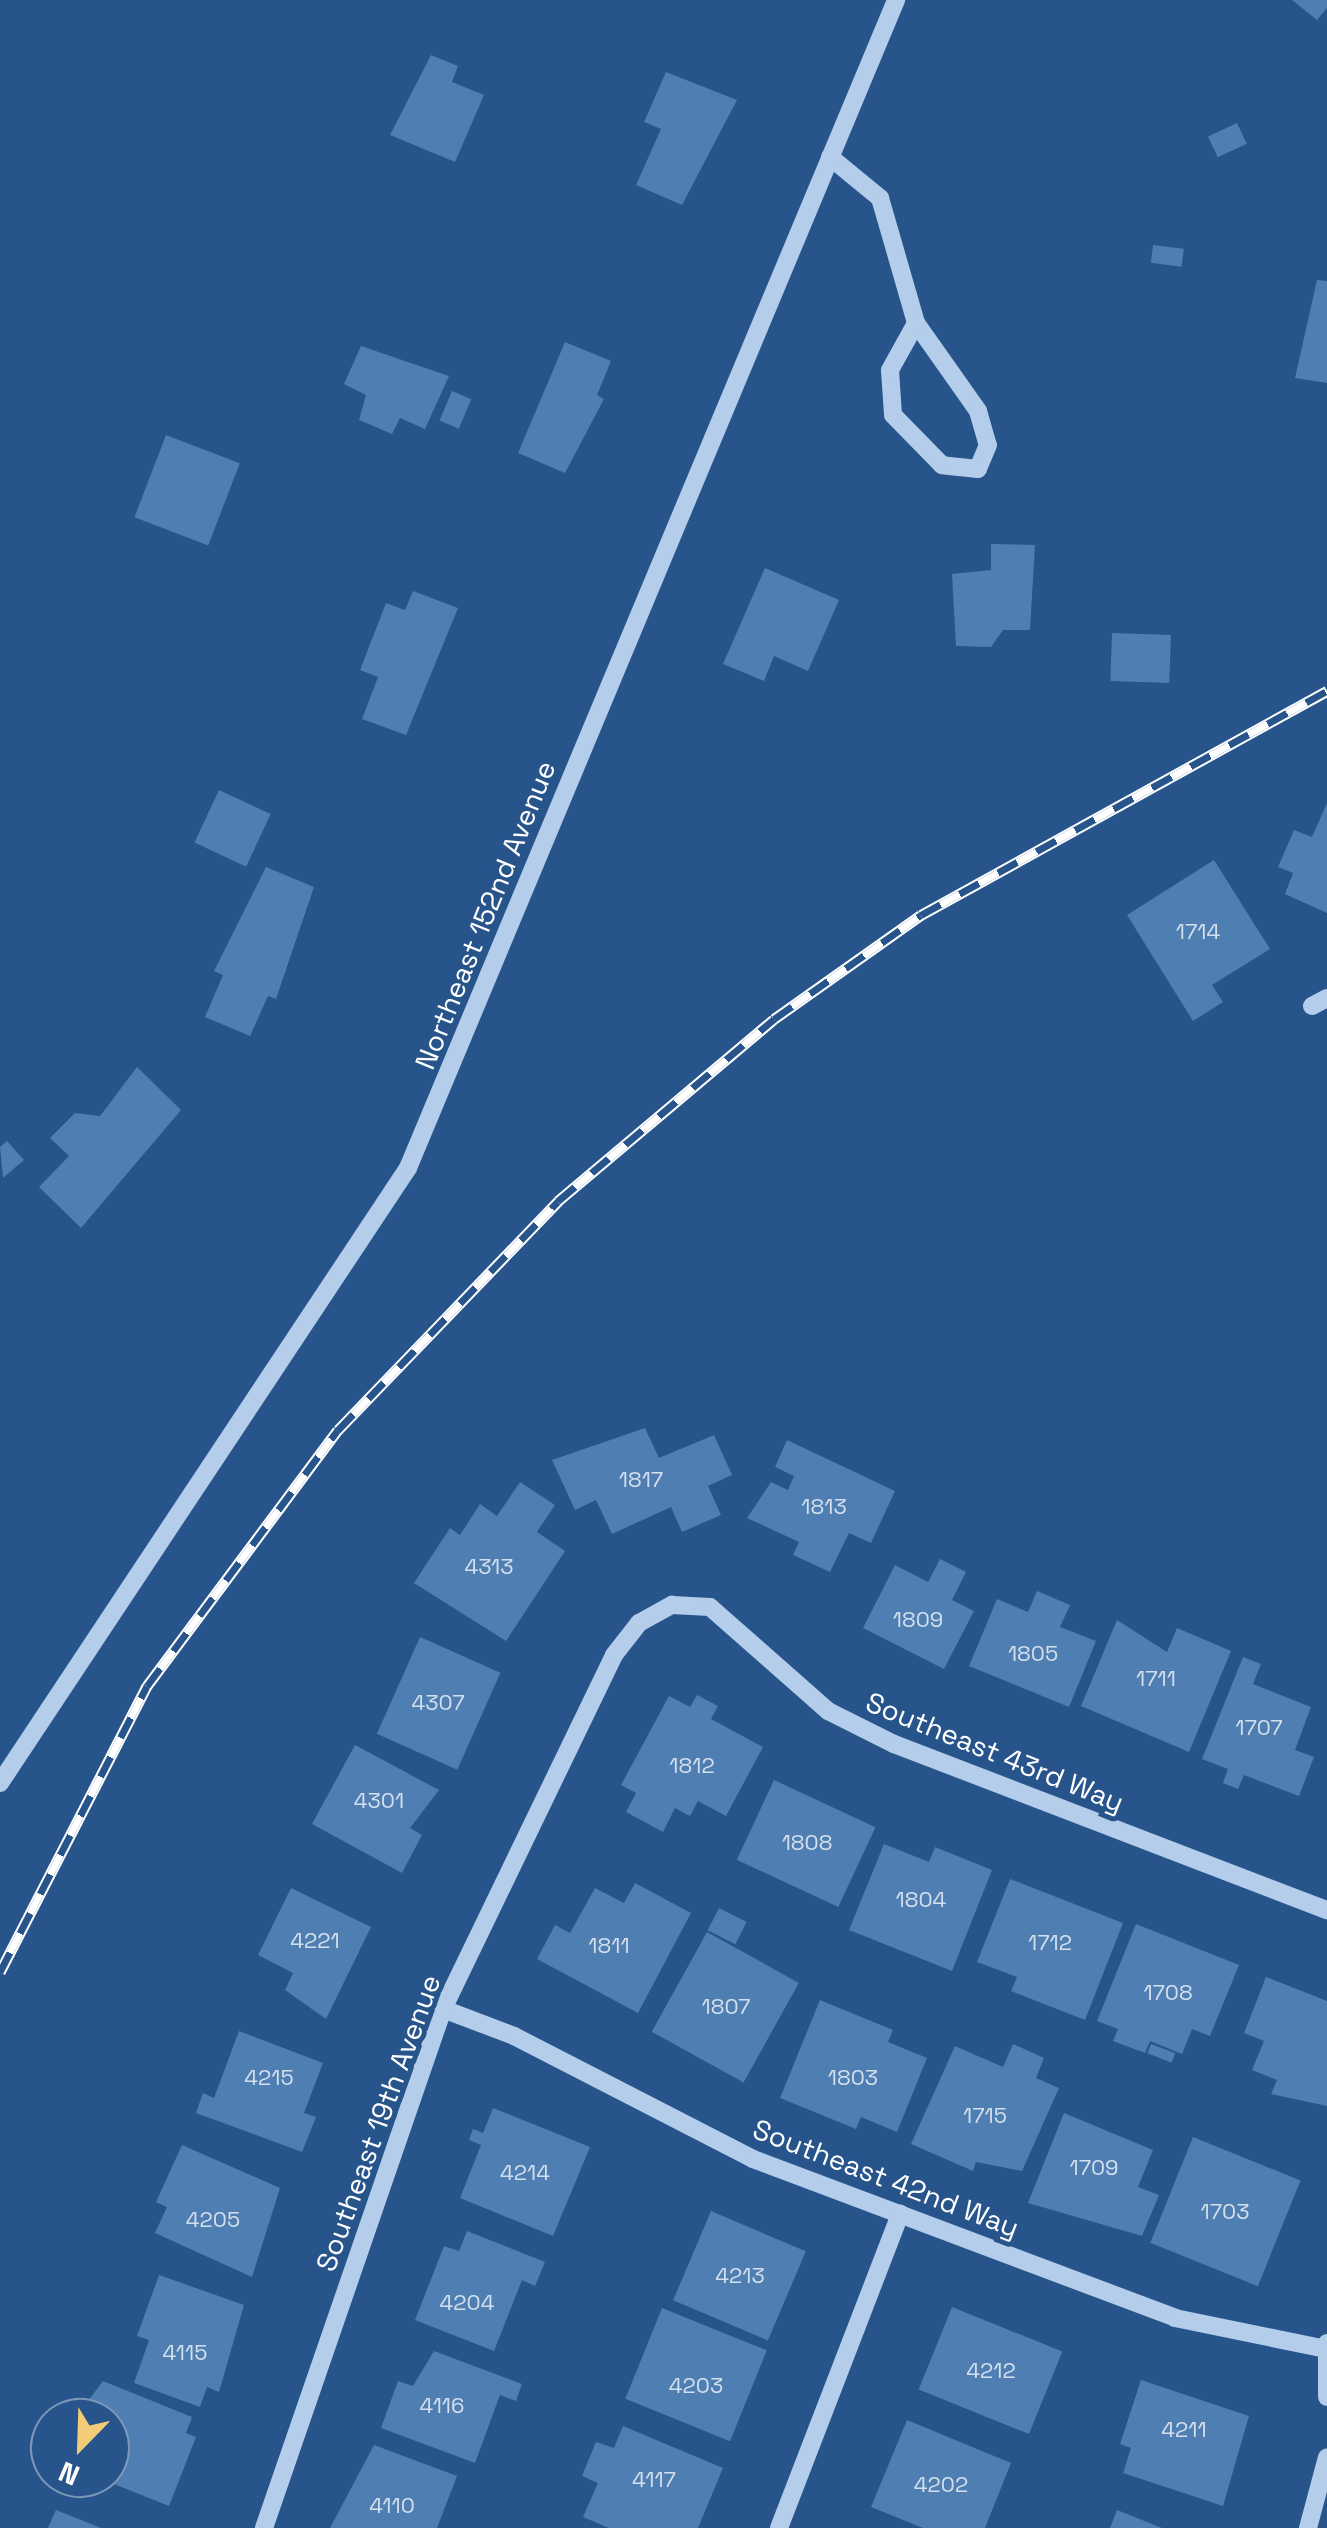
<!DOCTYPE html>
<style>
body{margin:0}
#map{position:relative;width:1327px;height:2528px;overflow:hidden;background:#26548b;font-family:"Space Grotesk",sans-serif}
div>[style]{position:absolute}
.building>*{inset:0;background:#4e7eb2;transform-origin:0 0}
.minor>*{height:18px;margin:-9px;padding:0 9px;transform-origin:9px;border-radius:9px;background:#b3cdea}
.rail>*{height:11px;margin-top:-5.5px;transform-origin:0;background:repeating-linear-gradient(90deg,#26548b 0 22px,#fff 0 44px);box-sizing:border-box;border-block:2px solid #fff}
span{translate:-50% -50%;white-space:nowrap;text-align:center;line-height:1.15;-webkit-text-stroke:10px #26548b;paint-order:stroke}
.number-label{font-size:22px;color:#d3dfec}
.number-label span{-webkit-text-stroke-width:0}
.street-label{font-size:28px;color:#fff}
.north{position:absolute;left:30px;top:2398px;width:100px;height:100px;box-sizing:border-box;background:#26548b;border:2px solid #7d98b9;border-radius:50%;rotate:203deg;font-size:28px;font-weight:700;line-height:40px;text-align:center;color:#fff}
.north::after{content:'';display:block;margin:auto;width:35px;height:45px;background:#f3cc78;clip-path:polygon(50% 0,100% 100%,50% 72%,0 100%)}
</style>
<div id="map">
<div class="building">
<div style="clip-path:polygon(1292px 0,1327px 0,1327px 8px,1317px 20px)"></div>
<div style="clip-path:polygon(431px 55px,458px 66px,452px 82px,484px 95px,455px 162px,390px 135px)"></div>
<div style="clip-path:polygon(666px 72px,737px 100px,682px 205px,636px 185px,661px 129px,644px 122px)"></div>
<div style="left:1237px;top:123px;width:23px;height:32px;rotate:65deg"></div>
<div style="left:1153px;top:245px;width:31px;height:18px;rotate:7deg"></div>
<div style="clip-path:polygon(1317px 280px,1327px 281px,1327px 383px,1295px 378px)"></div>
<div style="clip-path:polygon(565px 342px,611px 361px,597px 395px,604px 399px,565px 473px,518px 453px)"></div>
<div style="clip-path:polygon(361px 346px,449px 376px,425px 429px,400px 418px,392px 434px,359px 420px,366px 395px,344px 384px)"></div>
<div style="left:452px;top:391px;width:21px;height:32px;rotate:23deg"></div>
<div style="left:166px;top:435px;width:79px;height:88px;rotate:21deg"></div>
<div style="clip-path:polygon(991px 544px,1035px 545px,1030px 630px,1003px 630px,991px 647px,956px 646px,952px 574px,991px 570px)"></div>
<div style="clip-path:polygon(765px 568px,839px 600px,808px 671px,774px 656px,764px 681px,723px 664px)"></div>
<div style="clip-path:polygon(413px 591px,458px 608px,406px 735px,362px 719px,378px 677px,360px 670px,386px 603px,405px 610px)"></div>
<div style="left:1112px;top:633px;width:59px;height:48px;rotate:2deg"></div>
<div style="left:219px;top:790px;width:57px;height:58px;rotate:25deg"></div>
<div style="clip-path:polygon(1327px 803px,1327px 913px,1285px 894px,1293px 873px,1278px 867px,1294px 830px,1312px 837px)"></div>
<div style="clip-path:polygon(1214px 860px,1270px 949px,1212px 985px,1223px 1002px,1193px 1021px,1127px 915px)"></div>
<div style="clip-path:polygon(266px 867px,314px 887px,276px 999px,268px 996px,250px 1036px,205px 1017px,223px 975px,214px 971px)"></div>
<div style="clip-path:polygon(137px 1067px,181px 1110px,81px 1228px,39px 1187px,69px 1156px,50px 1138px,75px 1113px,100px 1116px)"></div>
<div style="clip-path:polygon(7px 1141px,24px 1160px,3px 1178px,0 1147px)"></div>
<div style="clip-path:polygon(645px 1428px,659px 1458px,714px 1435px,732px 1475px,708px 1486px,721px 1515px,682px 1532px,671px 1507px,612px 1534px,596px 1500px,575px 1510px,552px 1460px)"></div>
<div style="clip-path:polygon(787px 1440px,895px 1491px,871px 1543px,849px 1533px,830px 1572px,793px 1555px,799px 1542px,747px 1518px,771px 1482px,788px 1490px,794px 1476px,775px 1467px)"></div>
<div style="clip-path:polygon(520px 1482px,555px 1505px,537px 1532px,565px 1551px,506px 1641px,414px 1583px,450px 1528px,460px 1535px,480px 1504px,497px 1516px)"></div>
<div style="clip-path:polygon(940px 1559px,966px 1572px,952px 1600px,974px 1611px,944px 1669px,863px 1628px,895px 1565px,928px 1582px)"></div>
<div style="clip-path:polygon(1037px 1591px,1070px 1605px,1060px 1627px,1096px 1641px,1069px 1707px,969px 1666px,997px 1599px,1028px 1612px)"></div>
<div style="clip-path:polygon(1117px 1620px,1167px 1652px,1177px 1628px,1231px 1651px,1189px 1752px,1081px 1706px)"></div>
<div style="left:420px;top:1637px;width:88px;height:106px;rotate:24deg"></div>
<div style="clip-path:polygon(1243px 1657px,1261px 1664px,1253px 1684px,1311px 1707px,1295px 1750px,1314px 1757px,1299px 1796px,1244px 1775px,1238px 1789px,1223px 1783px,1228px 1769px,1202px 1759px)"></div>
<div style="clip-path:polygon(697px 1695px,718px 1706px,711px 1719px,763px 1747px,726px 1816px,698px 1801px,690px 1816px,675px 1808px,663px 1832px,626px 1812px,636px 1793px,621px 1785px,669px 1696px,690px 1707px)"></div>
<div style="clip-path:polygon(355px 1745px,439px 1790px,410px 1828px,422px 1835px,402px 1873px,312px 1824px)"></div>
<div style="left:774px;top:1780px;width:112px;height:88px;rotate:25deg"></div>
<div style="clip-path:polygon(884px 1844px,929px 1862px,935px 1847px,992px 1870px,952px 1971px,849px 1930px)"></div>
<div style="clip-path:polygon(1010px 1879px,1123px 1923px,1085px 2020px,1011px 1991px,1017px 1977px,977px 1962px)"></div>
<div style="clip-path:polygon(635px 1883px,691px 1913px,638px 2013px,537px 1959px,555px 1925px,570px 1933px,595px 1888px,624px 1903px)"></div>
<div style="clip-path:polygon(291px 1888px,371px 1927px,326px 2019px,285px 1990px,293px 1973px,258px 1955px)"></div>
<div style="left:719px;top:1908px;width:31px;height:25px;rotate:27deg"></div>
<div style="clip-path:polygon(1136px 1924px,1239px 1965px,1210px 2036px,1192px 2029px,1182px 2054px,1150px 2041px,1145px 2053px,1113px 2041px,1118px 2029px,1097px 2021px)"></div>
<div style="left:707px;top:1932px;width:105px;height:114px;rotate:29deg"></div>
<div style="clip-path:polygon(1266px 1977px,1327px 2001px,1327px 2106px,1271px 2094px,1277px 2080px,1252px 2070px,1264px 2041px,1244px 2033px)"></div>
<div style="clip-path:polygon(820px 2000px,893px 2030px,888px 2042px,927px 2058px,897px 2132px,861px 2117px,856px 2129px,780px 2098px)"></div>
<div style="clip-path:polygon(239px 2031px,323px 2063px,304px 2113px,316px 2117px,302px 2152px,196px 2113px,203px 2093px,214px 2098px)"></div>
<div style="clip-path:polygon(1013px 2044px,1044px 2058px,1036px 2078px,1059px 2088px,1022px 2171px,976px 2162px,973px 2171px,911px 2144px,955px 2046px,1003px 2067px)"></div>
<div style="left:1151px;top:2044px;width:26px;height:10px;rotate:21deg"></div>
<div style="clip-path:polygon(493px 2108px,590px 2147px,553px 2236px,460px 2198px,481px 2145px,469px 2140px,473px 2129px,483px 2133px)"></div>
<div style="clip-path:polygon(1064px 2113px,1153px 2150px,1138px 2187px,1159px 2195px,1142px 2236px,1028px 2203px)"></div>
<div style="left:1193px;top:2137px;width:116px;height:114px;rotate:22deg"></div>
<div style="clip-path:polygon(182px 2145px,280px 2188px,252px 2277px,155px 2233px,167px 2207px,156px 2202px)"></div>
<div style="left:711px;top:2211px;width:103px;height:97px;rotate:23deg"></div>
<div style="clip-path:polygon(467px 2231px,545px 2262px,535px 2286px,522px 2280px,494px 2351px,415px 2320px,444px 2246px,459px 2251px)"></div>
<div style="clip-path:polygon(159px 2275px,244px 2305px,219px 2392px,207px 2387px,200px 2407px,134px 2383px,149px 2340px,137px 2336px)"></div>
<div style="left:952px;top:2307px;width:119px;height:89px;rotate:22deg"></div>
<div style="left:662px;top:2308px;width:113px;height:98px;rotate:22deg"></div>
<div style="clip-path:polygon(434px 2351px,522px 2384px,516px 2401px,500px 2395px,475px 2463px,381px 2428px,398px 2381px,413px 2386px)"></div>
<div style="clip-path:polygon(1141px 2380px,1249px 2416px,1223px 2506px,1123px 2473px,1131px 2448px,1120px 2444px)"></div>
<div style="clip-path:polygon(103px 2381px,192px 2417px,186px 2433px,196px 2437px,169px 2506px,99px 2478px,110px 2478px,110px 2418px,75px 2418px)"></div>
<div style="clip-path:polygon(907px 2420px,1011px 2463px,985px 2528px,923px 2528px,871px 2507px)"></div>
<div style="clip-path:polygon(623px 2426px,723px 2468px,698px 2528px,609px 2528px,583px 2517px,598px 2483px,582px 2476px,596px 2442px,614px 2448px)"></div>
<div style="clip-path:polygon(374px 2445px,457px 2476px,437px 2528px,330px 2528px)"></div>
<div style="clip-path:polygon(56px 2510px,101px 2528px,48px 2528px)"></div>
<div style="clip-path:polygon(1117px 2510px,1162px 2528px,1110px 2528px)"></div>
</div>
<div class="minor">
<div style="left:830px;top:157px;width:65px;rotate:39.4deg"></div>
<div style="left:880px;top:198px;width:130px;rotate:73.9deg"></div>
<div style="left:916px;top:323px;width:108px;rotate:54.8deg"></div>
<div style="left:978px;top:411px;width:35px;rotate:74deg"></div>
<div style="left:988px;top:445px;width:26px;rotate:113deg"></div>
<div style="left:978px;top:469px;width:36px;rotate:-174deg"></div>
<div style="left:942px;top:465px;width:70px;rotate:-134.4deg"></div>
<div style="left:893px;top:415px;width:45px;rotate:-93.8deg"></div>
<div style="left:890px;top:370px;width:54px;rotate:-61deg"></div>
<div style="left:1312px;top:1006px;width:17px;rotate:-28deg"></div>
<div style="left:0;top:1783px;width:738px;rotate:-56.44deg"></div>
<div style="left:408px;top:1168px;width:1266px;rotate:-67.32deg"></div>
<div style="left:443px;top:2009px;width:76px;rotate:20.8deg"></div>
<div style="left:514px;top:2036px;width:269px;rotate:27.2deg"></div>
<div style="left:753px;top:2159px;width:451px;rotate:20.6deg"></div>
<div style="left:1175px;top:2318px;width:154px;rotate:11.6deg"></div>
<div style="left:1327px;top:2343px;width:54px;rotate:90deg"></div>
<div style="left:264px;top:2528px;width:549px;rotate:-70.97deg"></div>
<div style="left:443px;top:2009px;width:393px;rotate:-64.2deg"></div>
<div style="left:614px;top:1655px;width:41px;rotate:-52deg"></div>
<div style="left:639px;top:1623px;width:38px;rotate:-29deg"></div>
<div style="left:672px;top:1605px;width:38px;rotate:3deg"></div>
<div style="left:710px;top:1607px;width:157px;rotate:41.4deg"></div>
<div style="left:828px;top:1711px;width:74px;rotate:26.6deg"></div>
<div style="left:894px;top:1744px;width:464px;rotate:21deg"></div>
<div style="left:779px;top:2528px;width:337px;rotate:-68.9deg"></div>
<div style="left:1308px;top:2528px;width:73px;rotate:-75deg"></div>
</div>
<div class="rail">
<div style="left:0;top:1972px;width:322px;rotate:-62.8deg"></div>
<div style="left:147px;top:1686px;width:319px;rotate:-53.3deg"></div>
<div style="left:338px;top:1430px;width:318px;rotate:-46.1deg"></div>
<div style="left:558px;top:1201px;width:282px;rotate:-40.1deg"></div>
<div style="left:774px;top:1019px;width:180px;rotate:-35.3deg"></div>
<div style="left:921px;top:915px;width:464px;rotate:-28.9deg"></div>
</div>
<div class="number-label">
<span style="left:1198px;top:932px">1714</span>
<span style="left:641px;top:1480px">1817</span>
<span style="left:824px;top:1507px">1813</span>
<span style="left:489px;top:1567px">4313</span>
<span style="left:918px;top:1620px">1809</span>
<span style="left:1033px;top:1654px">1805</span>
<span style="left:1156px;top:1679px">1711</span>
<span style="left:438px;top:1703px">4307</span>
<span style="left:1259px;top:1728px">1707</span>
<span style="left:692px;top:1766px">1812</span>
<span style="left:379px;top:1801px">4301</span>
<span style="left:807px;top:1843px">1808</span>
<span style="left:921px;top:1900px">1804</span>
<span style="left:315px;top:1941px">4221</span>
<span style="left:1050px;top:1943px">1712</span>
<span style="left:609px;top:1946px">1811</span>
<span style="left:1168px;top:1993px">1708</span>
<span style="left:726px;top:2007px">1807</span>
<span style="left:269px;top:2078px">4215</span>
<span style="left:853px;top:2078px">1803</span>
<span style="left:985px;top:2116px">1715</span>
<span style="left:1094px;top:2168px">1709</span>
<span style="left:525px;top:2173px">4214</span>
<span style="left:1225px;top:2212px">1703</span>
<span style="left:213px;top:2220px">4205</span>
<span style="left:740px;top:2276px">4213</span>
<span style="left:467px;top:2303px">4204</span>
<span style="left:185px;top:2353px">4115</span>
<span style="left:991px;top:2371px">4212</span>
<span style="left:696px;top:2386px">4203</span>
<span style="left:442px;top:2406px">4116</span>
<span style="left:1184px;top:2430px">4211</span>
<span style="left:654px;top:2480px">4117</span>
<span style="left:941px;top:2485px">4202</span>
<span style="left:392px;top:2506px">4110</span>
</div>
<div class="street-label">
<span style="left:485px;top:915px;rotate:-68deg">Northeast 152nd Avenue</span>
<span style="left:995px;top:1752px;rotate:22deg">Southeast 43rd Way</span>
<span style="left:378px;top:2123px;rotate:-70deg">Southeast 19th Avenue</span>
<span style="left:886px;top:2178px;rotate:21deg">Southeast 42nd Way</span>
</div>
<div class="north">N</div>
</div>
